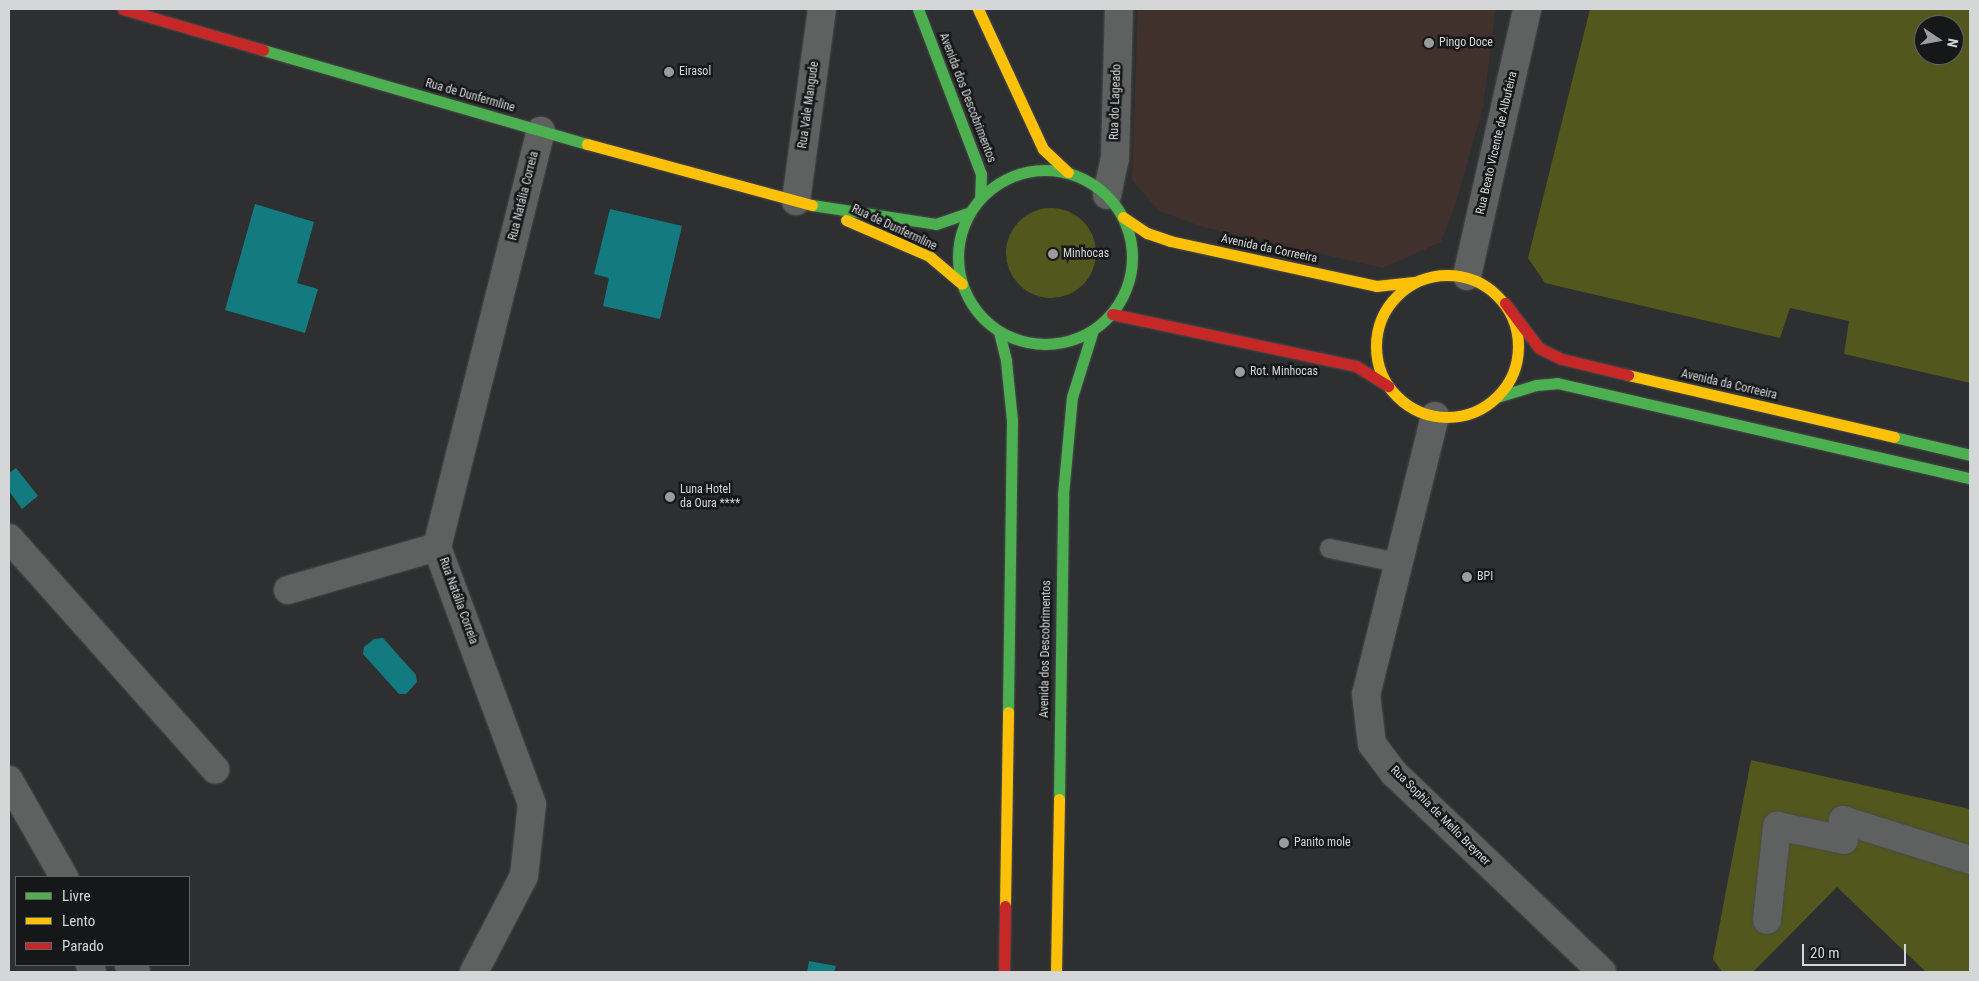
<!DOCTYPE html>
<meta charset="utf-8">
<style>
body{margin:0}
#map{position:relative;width:1979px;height:981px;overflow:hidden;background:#2e2f30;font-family:"Roboto Condensed",sans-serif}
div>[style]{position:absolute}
.commercial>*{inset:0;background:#41312c}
.green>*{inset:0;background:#52571e}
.round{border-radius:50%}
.water>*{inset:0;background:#137b80}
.roads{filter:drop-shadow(0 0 1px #494a4b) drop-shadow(0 0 1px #494a4b)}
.lane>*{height:19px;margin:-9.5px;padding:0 9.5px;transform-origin:9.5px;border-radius:9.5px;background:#5f6060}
.street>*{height:28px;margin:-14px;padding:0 14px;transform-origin:14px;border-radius:14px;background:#5f6060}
.fast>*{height:11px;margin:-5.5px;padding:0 5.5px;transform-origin:5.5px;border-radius:5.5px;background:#4caf50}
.fast>.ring{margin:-5.5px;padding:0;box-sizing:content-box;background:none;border:11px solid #4caf50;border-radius:50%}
.slow>*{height:11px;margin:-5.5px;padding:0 5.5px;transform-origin:5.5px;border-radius:5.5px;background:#ffc107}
.slow>.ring{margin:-5.5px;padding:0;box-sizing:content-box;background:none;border:11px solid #ffc107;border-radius:50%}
.jam>*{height:11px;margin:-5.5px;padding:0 5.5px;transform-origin:5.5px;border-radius:5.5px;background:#c62828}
.dots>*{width:14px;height:14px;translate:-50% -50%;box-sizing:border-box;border:2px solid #161718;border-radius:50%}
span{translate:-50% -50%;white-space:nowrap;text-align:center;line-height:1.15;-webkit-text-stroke:5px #161718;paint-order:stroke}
.poi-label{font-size:12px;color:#d5d6d8}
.left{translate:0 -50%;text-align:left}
.street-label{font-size:12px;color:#d5d6d8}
.frame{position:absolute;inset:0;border:10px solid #d5d6d8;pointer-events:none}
.legend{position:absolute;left:15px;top:876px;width:175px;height:90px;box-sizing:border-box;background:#161718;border:1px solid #626365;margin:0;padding:6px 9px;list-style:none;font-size:15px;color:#d5d6d8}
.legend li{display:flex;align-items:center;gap:10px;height:25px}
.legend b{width:25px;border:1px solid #626365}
.north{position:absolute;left:1914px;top:15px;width:50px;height:50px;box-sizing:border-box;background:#161718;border:1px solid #626365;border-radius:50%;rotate:102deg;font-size:14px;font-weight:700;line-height:20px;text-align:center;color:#d5d6d8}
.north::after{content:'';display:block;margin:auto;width:18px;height:22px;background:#9b9c9d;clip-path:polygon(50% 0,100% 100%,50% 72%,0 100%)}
.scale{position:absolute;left:1802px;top:944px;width:104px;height:22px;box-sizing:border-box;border:2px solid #d5d6d8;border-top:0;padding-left:6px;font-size:15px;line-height:18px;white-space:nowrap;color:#d5d6d8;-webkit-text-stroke:4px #161718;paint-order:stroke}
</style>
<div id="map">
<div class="commercial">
<div style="clip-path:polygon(1138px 9px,1496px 9px,1483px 107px,1456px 203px,1441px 242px,1383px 268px,1203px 227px,1159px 211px,1132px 180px)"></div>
</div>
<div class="green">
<div style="clip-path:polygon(evenodd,1590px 9px,1970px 9px,1970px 383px,1844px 354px,1849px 321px,1790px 308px,1780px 338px,1545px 283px,1528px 258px,1590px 9px,1924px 25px,1954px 25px,1954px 55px,1924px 55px,1924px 25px)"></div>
<div class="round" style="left:1006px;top:208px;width:90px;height:90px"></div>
<div style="clip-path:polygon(1751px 760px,1970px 809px,1970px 972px,1926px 972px,1837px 887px,1753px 972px,1722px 972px,1713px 959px)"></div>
</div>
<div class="water">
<div style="clip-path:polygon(255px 204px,314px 222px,297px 283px,318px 289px,305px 333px,225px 310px)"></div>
<div style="clip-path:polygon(610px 209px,682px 226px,660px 319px,603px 306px,609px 278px,594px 274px)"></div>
<div style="clip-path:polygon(16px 468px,38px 496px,22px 509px,9px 491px,9px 473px)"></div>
<div style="clip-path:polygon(383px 638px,416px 675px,417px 682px,406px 694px,399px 694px,363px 654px,364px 647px,374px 639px)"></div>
<div style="clip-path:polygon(809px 961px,836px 966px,834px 972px,807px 972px)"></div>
</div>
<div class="roads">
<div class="lane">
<div style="left:1329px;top:548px;width:69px;rotate:11.6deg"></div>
</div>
<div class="street">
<div style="left:1107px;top:195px;width:38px;rotate:-78deg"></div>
<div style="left:1115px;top:158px;width:149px;rotate:-88.5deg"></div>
<div style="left:796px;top:201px;width:194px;rotate:-82.3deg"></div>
<div style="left:1467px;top:276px;width:274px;rotate:-77.3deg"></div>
<div style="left:1435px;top:416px;width:286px;rotate:103.9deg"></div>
<div style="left:1366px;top:694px;width:50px;rotate:83.2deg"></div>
<div style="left:1372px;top:744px;width:38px;rotate:53deg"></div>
<div style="left:1395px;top:774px;width:286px;rotate:43.7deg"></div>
<div style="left:9px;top:538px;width:310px;rotate:48.3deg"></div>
<div style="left:288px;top:590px;width:155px;rotate:-16.1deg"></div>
<div style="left:9px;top:780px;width:112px;rotate:60.4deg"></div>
<div style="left:1767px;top:920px;width:95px;rotate:-83.9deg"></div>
<div style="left:1777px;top:826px;width:68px;rotate:11.8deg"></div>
<div style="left:1844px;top:840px;width:20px;rotate:-93deg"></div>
<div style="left:1843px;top:820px;width:133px;rotate:17.5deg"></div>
<div style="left:90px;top:965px;width:7px;rotate:74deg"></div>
<div style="left:129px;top:965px;width:10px;rotate:45deg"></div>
<div style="left:474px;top:972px;width:108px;rotate:-62.5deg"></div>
<div style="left:524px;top:876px;width:72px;rotate:-83.7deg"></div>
<div style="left:532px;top:804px;width:274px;rotate:-110.3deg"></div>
<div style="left:437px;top:547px;width:429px;rotate:-76deg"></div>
</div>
<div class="fast">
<div style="left:918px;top:9px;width:177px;rotate:69.1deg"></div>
<div style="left:981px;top:174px;width:24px;rotate:92deg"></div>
<div style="left:263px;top:50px;width:337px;rotate:16.2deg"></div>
<div class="ring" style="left:958px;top:170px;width:163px;height:163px"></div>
<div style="left:812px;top:205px;width:125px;rotate:8.7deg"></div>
<div style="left:936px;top:224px;width:36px;rotate:-19deg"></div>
<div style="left:999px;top:332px;width:30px;rotate:76deg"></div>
<div style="left:1006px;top:361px;width:59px;rotate:84.2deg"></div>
<div style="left:1012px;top:420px;width:292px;rotate:90.8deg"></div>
<div style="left:1497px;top:397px;width:41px;rotate:-17.1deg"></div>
<div style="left:1536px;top:385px;width:21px;rotate:-5deg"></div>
<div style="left:1557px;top:383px;width:424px;rotate:13deg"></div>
<div style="left:1894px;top:437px;width:78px;rotate:13.3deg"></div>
<div style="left:1059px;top:799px;width:304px;rotate:-89.2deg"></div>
<div style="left:1063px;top:495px;width:98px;rotate:-84.8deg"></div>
<div style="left:1072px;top:397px;width:70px;rotate:-72.6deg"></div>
</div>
<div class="slow">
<div style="left:978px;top:9px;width:154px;rotate:65.1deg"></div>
<div style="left:1043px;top:149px;width:34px;rotate:43deg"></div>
<div style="left:587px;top:144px;width:233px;rotate:15.2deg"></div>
<div style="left:1123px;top:217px;width:29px;rotate:34deg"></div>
<div style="left:1147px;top:233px;width:24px;rotate:19deg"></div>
<div style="left:1170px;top:241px;width:211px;rotate:12.3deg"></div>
<div style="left:1376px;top:286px;width:38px;rotate:-6deg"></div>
<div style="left:846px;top:220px;width:90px;rotate:23.4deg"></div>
<div style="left:929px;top:256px;width:43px;rotate:40.3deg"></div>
<div class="ring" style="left:1376px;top:275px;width:131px;height:131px"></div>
<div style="left:1628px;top:375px;width:273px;rotate:13.1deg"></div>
<div style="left:1005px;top:906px;width:194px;rotate:-89.1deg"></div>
<div style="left:1056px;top:972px;width:173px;rotate:-89deg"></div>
</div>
<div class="jam">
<div style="left:123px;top:9px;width:146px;rotate:16.3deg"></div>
<div style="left:1505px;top:303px;width:56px;rotate:52.9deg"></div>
<div style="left:1539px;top:348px;width:25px;rotate:26deg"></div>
<div style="left:1562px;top:359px;width:68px;rotate:13.6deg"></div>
<div style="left:1112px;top:314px;width:249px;rotate:12deg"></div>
<div style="left:1356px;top:366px;width:38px;rotate:32deg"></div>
<div style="left:1004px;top:972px;width:66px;rotate:-89.1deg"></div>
</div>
</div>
<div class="dots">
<div style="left:1429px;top:43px;background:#9b9c9d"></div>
<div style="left:669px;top:72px;background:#9b9c9d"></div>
<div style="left:1053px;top:254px;background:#9b9c9d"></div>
<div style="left:1240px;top:372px;background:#9b9c9d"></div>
<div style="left:670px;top:497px;background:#9b9c9d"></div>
<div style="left:1467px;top:577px;background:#9b9c9d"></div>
<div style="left:1284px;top:843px;background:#9b9c9d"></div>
</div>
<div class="poi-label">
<span class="left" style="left:1439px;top:43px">Pingo Doce</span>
<span class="left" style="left:679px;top:72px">Eirasol</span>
<span class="left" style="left:1063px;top:254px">Minhocas</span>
<span class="left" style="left:1250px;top:372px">Rot. Minhocas</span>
<span class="left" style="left:680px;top:497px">Luna Hotel<br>da Oura ****</span>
<span class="left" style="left:1477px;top:577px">BPI</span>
<span class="left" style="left:1294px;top:843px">Panito mole</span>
</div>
<div class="street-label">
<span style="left:470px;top:96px;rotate:16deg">Rua de Dunfermline</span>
<span style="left:967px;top:98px;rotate:69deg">Avenida dos Descobrimentos</span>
<span style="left:1116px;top:102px;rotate:-88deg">Rua do Lageado</span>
<span style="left:809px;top:105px;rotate:-82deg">Rua Vale Mangude</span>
<span style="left:1497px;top:143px;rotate:-77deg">Rua Beato Vicente de Albufeira</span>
<span style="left:524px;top:196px;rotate:-76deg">Rua Natália Correia</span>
<span style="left:894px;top:228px;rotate:25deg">Rua de Dunfermline</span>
<span style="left:1269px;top:249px;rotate:12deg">Avenida da Correeira</span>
<span style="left:1729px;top:385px;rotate:13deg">Avenida da Correeira</span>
<span style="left:458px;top:601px;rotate:70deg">Rua Natália Correia</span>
<span style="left:1046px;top:649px;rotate:-89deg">Avenida dos Descobrimentos</span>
<span style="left:1440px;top:816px;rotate:45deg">Rua Sophia de Mello Breyner</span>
</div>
<div class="frame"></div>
<ul class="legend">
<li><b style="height:6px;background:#4caf50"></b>Livre</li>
<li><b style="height:6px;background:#ffc107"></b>Lento</li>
<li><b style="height:6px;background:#c62828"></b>Parado</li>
</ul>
<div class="north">N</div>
<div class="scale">20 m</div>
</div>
